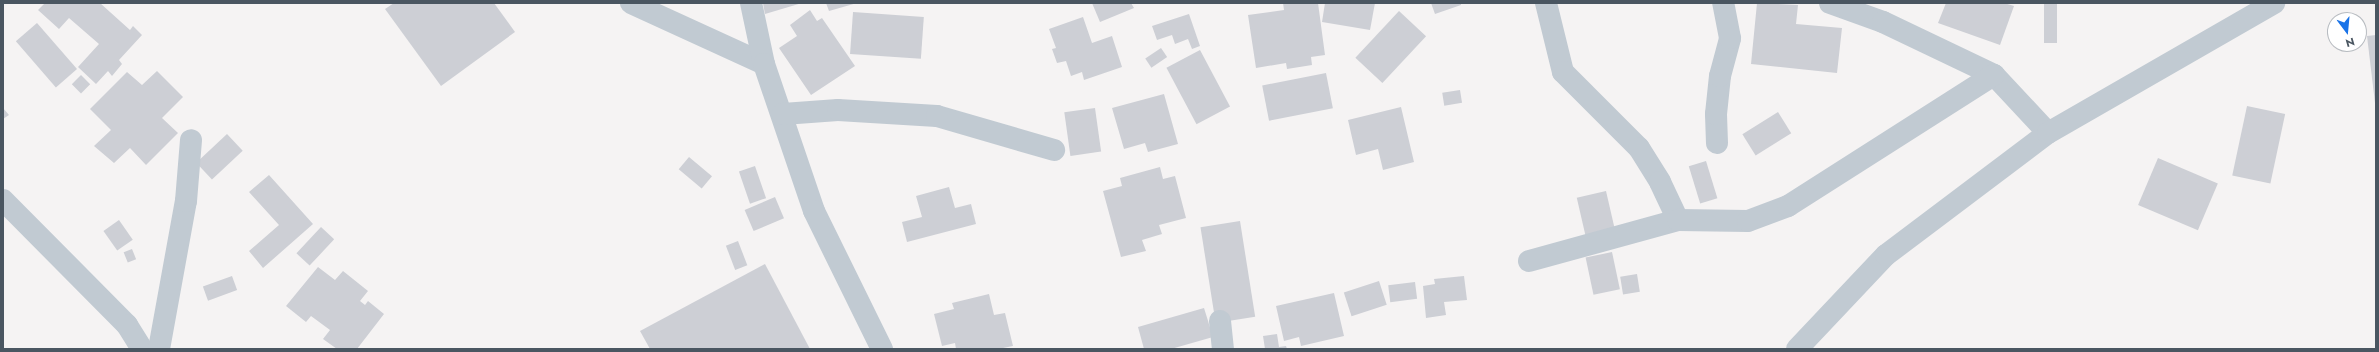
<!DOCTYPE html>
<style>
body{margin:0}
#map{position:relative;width:2379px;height:352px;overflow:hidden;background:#f5f3f3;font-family:Jost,sans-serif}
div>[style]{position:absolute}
.building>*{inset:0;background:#cdcfd5;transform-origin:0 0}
.minor>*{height:22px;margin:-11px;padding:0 11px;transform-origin:11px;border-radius:11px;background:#c1cad2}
.tertiary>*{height:22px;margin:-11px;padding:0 11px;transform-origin:11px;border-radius:11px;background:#c1cad2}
span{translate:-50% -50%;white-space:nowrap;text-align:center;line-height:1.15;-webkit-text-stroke:3px #fff;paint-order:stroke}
.frame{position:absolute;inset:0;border:4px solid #4a5661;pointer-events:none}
.north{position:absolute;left:2327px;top:12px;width:40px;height:40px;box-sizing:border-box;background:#fff;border:1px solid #b7bbc0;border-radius:50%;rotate:164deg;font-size:11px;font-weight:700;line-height:16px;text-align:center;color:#4a5661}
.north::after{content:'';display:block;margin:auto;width:14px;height:18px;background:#1a73e8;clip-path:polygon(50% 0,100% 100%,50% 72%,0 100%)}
</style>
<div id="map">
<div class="building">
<div style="clip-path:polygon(45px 3px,100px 3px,130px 30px,133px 26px,142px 35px,119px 60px,122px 64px,112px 76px,108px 71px,96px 84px,78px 67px,99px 44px,69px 18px,59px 29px,38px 10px)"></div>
<div style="clip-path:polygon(394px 3px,494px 3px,515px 32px,441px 86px,385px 9px)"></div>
<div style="clip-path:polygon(763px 3px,802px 3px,765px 14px)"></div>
<div style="clip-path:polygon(826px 3px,857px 3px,829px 11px)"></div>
<div style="clip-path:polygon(1092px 3px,1131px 3px,1134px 8px,1100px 22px)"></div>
<div style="clip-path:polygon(1283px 3px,1318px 3px,1325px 55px,1311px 57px,1312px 65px,1287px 69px,1286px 63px,1256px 68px,1248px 15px,1284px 10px)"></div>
<div style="clip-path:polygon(1325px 3px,1375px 3px,1370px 30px,1322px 22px)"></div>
<div style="clip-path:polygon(1431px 3px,1461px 3px,1461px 5px,1435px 14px)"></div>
<div style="clip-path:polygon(1757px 3px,1798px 5px,1796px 24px,1842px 28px,1837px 73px,1751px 64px)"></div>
<div style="clip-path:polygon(1946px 3px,2004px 3px,2014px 6px,2000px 45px,1938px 23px)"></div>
<div style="left:2044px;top:3px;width:13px;height:40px"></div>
<div style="clip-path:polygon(810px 10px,817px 21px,822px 18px,855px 66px,811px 95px,779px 48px,797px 36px,790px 25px)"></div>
<div style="left:1399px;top:11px;width:37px;height:64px;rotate:43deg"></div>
<div style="left:853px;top:12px;width:71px;height:42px;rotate:4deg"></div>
<div style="clip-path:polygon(1189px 14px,1200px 46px,1192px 49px,1188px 39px,1175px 44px,1172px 35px,1157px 40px,1152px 26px)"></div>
<div style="clip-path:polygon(1083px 17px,1092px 43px,1112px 36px,1122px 67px,1084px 80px,1082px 72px,1071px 76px,1066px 61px,1057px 63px,1052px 49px,1056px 48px,1049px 29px)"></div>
<div style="left:37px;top:23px;width:61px;height:28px;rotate:49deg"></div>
<div style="clip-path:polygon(2376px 35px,2376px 103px,2375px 103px,2367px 36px)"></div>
<div style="left:1161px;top:48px;width:11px;height:19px;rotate:56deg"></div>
<div style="left:1200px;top:50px;width:64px;height:38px;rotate:62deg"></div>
<div style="clip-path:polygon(157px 71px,183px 97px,162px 118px,178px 133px,146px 165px,130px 148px,114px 163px,94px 146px,111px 130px,90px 109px,127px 72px,142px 85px)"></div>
<div style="left:1326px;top:73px;width:36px;height:65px;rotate:79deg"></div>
<div style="left:81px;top:75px;width:13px;height:13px;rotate:45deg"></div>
<div style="left:1460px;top:90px;width:13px;height:18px;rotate:81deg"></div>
<div style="clip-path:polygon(1164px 94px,1178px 144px,1148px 152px,1145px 143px,1124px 149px,1112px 108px)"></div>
<div style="left:2247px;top:106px;width:39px;height:71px;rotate:12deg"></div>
<div style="clip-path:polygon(1401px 107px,1414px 162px,1383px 170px,1378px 149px,1356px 155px,1348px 120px)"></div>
<div style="clip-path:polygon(3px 108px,9px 115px,3px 119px)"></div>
<div style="left:1095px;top:108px;width:44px;height:31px;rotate:82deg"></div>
<div style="left:1778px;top:112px;width:25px;height:42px;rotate:58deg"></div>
<div style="left:227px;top:134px;width:23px;height:42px;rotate:47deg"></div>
<div style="left:689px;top:157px;width:30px;height:16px;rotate:40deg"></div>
<div style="left:2158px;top:158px;width:65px;height:51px;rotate:23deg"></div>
<div style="left:1706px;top:161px;width:39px;height:18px;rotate:73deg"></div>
<div style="left:755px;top:166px;width:34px;height:17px;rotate:71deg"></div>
<div style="clip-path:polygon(1160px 167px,1163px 179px,1175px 176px,1186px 218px,1159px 225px,1162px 234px,1142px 240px,1146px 251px,1121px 257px,1103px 191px,1122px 186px,1120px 178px)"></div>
<div style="clip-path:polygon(269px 175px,313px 224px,263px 268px,249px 251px,279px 225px,249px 192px)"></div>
<div style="clip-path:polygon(949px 187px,955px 208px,971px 204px,976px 224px,907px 242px,902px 222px,922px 217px,916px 196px)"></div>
<div style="left:1606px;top:191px;width:40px;height:30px;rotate:77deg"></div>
<div style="left:775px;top:197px;width:23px;height:33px;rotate:67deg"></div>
<div style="left:119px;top:220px;width:24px;height:19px;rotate:55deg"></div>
<div style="left:1240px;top:221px;width:97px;height:40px;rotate:81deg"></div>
<div style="left:321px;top:227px;width:18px;height:36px;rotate:43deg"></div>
<div style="left:738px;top:241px;width:26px;height:13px;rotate:69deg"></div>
<div style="left:132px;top:249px;width:11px;height:9px;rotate:68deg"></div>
<div style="left:1612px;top:252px;width:38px;height:27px;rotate:78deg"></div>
<div style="clip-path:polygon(765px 264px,810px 349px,650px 349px,640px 331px)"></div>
<div style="clip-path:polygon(318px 267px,335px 280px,343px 271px,368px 291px,360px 301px,365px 305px,368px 301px,384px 314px,357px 349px,337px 349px,323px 339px,330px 330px,311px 316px,306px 322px,286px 306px)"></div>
<div style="left:1637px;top:274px;width:18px;height:17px;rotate:81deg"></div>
<div style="left:232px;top:276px;width:15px;height:31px;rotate:70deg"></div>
<div style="clip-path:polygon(1464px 276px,1467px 300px,1444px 302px,1446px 315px,1426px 318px,1423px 286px,1435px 284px,1434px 279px)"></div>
<div style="left:1379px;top:281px;width:25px;height:37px;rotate:72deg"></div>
<div style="left:1415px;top:282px;width:17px;height:27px;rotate:83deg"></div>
<div style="clip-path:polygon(1334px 293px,1344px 336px,1301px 346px,1299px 337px,1284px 341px,1276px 306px)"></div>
<div style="clip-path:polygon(989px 294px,994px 315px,1005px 313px,1013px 346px,998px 349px,956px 349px,955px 343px,942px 346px,934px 314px,954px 309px,952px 303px)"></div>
<div style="clip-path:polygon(1204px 308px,1213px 337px,1171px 349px,1144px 349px,1138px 327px)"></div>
<div style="clip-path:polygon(1277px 334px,1279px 347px,1286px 346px,1287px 349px,1265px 349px,1263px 336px)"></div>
</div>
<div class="minor">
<div style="left:631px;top:3px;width:146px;rotate:24.6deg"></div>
<div style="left:751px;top:3px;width:62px;rotate:78deg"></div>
<div style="left:764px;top:64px;width:155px;rotate:71.2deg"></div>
<div style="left:814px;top:211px;width:154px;rotate:63.8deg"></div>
<div style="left:1546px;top:3px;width:71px;rotate:76.2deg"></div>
<div style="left:1563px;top:72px;width:107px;rotate:45deg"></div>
<div style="left:1639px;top:148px;width:40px;rotate:58deg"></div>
<div style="left:1660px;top:182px;width:42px;rotate:64.7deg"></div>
<div style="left:1830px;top:3px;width:56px;rotate:19.7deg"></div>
<div style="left:1883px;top:22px;width:123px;rotate:25.5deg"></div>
<div style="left:1994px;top:75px;width:79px;rotate:47deg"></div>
<div style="left:783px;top:114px;width:55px;rotate:-4.2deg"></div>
<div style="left:838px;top:110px;width:99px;rotate:3.5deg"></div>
<div style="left:937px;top:116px;width:122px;rotate:16.2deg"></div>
<div style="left:1717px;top:143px;width:29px;rotate:-92deg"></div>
<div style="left:1716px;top:114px;width:38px;rotate:-84deg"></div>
<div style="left:1720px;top:76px;width:39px;rotate:-75deg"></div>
<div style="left:1730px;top:38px;width:36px;rotate:-101deg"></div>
<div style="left:3px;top:200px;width:176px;rotate:45.2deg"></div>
<div style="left:127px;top:325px;width:28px;rotate:58deg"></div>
<div style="left:1529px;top:261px;width:155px;rotate:-15.4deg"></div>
<div style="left:1678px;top:220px;width:70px;rotate:0.8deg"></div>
<div style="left:1748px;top:221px;width:43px;rotate:-20.6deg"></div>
<div style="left:1788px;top:206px;width:244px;rotate:-32.5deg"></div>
<div style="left:1220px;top:321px;width:28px;rotate:84deg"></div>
<div style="left:159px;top:349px;width:150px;rotate:-79.7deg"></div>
<div style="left:186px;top:201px;width:61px;rotate:-85.3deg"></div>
</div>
<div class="tertiary">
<div style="left:1797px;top:349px;width:129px;rotate:-46.6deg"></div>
<div style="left:1886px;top:255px;width:203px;rotate:-37deg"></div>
<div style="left:2048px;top:133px;width:261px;rotate:-29.9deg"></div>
</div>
<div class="frame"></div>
<div class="north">N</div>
</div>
